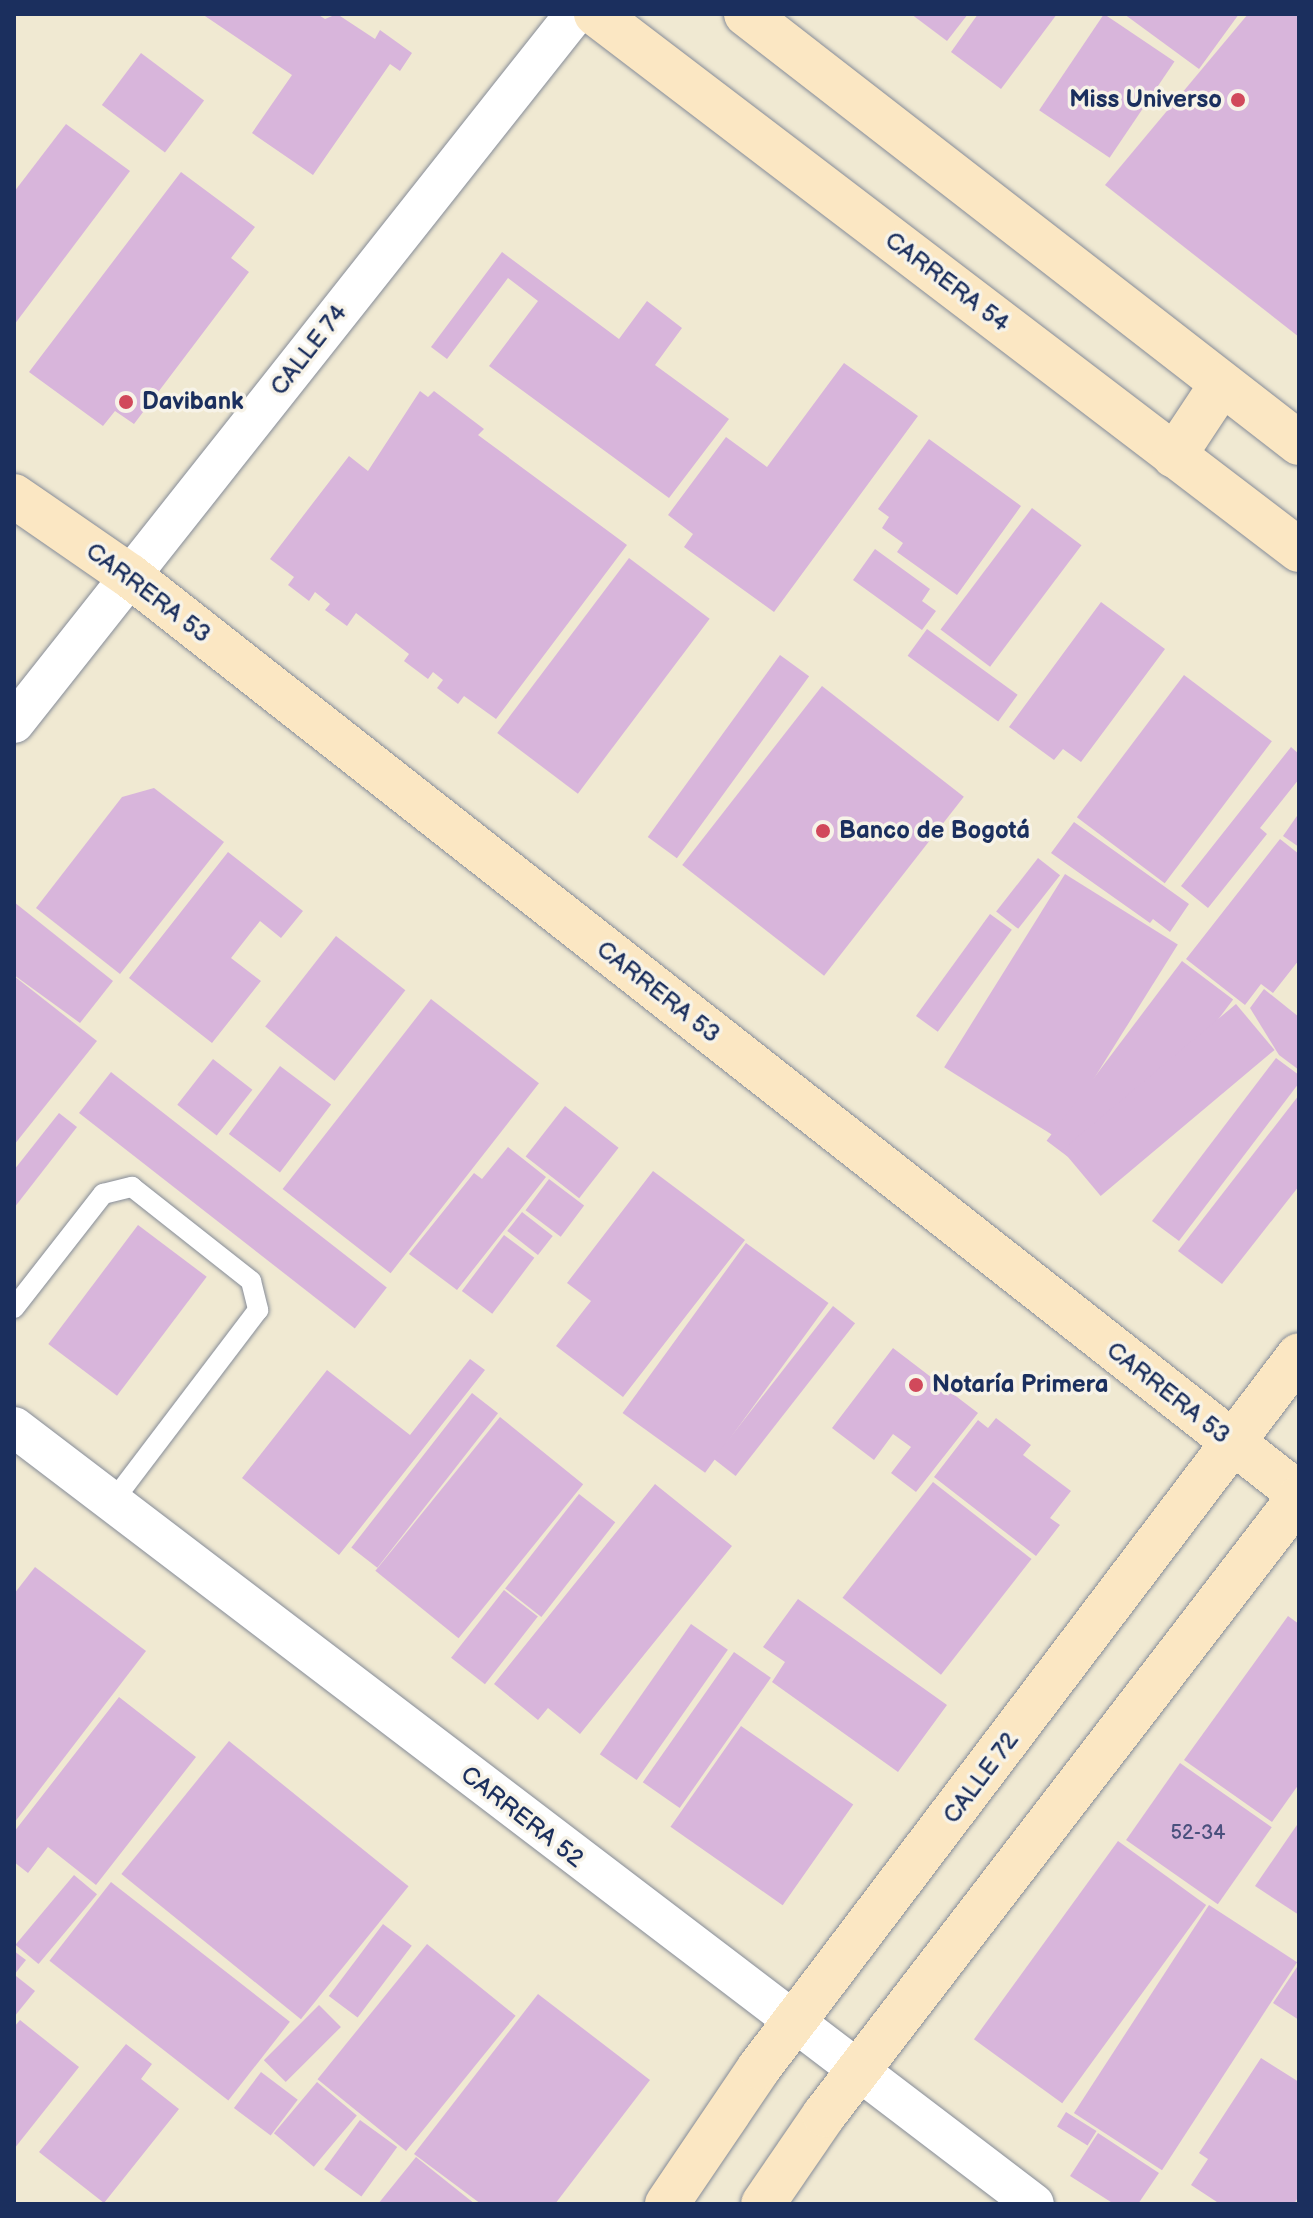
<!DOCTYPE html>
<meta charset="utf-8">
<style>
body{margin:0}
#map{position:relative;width:1313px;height:2218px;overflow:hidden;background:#f0e9d2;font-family:"Balsamiq Sans",sans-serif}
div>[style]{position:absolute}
.building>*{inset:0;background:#d8b5db;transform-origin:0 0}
.roads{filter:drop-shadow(0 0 2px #868c98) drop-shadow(0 0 2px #868c98)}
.lane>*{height:20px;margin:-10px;padding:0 10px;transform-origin:10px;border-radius:10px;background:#fff}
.street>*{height:40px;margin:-20px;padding:0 20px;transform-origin:20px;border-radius:20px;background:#fff}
.secondary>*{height:44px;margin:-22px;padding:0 22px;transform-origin:22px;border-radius:22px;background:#fbe7c3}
.dots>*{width:22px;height:22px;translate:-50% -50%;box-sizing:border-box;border:4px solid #f7f3e8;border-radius:50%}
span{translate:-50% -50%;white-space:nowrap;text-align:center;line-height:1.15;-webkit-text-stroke:7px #f7f3e8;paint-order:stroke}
.number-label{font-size:20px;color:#4a507d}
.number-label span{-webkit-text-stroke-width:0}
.poi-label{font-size:24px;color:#1b2f5e;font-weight:700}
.right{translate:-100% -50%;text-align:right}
.left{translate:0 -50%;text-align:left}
.street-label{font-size:24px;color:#1b2f5e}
.frame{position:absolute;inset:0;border:16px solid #1b2f5e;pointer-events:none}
</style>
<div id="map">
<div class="building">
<div style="clip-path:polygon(202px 14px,317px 14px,325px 19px,337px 14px,375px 39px,380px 30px,412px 53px,400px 71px,390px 64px,313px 175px,252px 133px,292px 75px)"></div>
<div style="clip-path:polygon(911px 14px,968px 14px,947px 41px)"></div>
<div style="clip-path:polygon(978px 14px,1057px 14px,1001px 89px,951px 52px)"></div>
<div style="left:1104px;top:14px;width:85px;height:116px;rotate:34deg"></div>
<div style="clip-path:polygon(1124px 14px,1239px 14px,1199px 69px)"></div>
<div style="clip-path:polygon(1248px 14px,1299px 14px,1299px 337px,1105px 185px)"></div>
<div style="left:141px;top:53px;width:79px;height:65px;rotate:37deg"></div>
<div style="clip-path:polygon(66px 124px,130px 171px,14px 325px,14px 192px)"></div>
<div style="clip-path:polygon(181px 172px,255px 227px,231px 258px,249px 272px,134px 424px,115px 411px,103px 426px,29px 372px)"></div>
<div style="clip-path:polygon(502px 252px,619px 339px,647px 301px,682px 328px,655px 365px,729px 419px,669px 498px,489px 366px,538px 301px,508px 278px,447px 359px,431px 347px)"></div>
<div style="clip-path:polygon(844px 363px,918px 416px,774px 612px,684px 547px,693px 534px,668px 515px,726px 437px,767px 467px)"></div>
<div style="clip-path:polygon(420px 391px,428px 397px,434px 391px,484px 429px,478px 435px,627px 545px,496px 719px,464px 696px,458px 704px,437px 688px,443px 680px,433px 672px,428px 679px,404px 661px,409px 654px,356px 613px,347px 626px,325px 610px,330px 604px,315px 592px,309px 601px,288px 585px,294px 577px,270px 559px,349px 456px,368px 471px)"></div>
<div style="clip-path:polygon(929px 439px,1021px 506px,957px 595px,897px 552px,903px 543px,882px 528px,889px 517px,878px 509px)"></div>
<div style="left:1032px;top:508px;width:62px;height:152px;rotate:37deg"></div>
<div style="clip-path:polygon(875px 549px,930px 589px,922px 601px,936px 611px,922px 630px,853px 580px)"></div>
<div style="left:629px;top:558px;width:101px;height:219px;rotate:37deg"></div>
<div style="clip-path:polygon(1101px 602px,1165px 649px,1081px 762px,1063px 749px,1054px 760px,1009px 727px)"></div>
<div style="left:927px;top:629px;width:112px;height:33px;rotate:36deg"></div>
<div style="left:780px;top:655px;width:36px;height:225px;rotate:36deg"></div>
<div style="left:1184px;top:675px;width:110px;height:178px;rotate:37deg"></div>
<div style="left:822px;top:686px;width:180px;height:227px;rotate:38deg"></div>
<div style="clip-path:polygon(1291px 747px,1299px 754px,1299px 779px,1260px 828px,1267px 834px,1208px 908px,1181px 886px)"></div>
<div style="clip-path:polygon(154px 788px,224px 842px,120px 974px,36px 908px,122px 797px)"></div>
<div style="clip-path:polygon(1299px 813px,1299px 847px,1283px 836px)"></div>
<div style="clip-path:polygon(1074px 822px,1189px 904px,1170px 932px,1153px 919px,1150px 923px,1051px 853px)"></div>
<div style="clip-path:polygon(1280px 839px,1299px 854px,1299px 960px,1273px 993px,1261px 984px,1245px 1005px,1186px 959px)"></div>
<div style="clip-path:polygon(228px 852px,303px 911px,281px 938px,260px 921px,231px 958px,261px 981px,212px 1043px,129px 978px)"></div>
<div style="left:1038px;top:858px;width:28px;height:68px;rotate:38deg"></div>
<div style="left:1065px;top:874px;width:133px;height:228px;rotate:32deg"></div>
<div style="clip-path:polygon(14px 902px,113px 981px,80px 1023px,14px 975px)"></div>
<div style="left:990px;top:914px;width:27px;height:126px;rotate:36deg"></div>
<div style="left:336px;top:936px;width:88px;height:115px;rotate:38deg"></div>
<div style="left:1182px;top:961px;width:64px;height:225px;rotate:37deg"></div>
<div style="clip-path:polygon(14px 976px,97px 1041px,14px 1145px)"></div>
<div style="clip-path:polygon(1264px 989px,1299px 1017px,1299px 1070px,1279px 1055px,1250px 1008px)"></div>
<div style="left:431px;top:999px;width:137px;height:241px;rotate:38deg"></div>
<div style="left:1236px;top:1004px;width:60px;height:227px;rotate:50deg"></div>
<div style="clip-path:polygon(1276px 1058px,1299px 1075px,1299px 1083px,1179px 1241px,1152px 1221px)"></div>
<div style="left:213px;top:1059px;width:50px;height:58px;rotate:38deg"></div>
<div style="left:280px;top:1066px;width:64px;height:85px;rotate:37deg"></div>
<div style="left:111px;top:1072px;width:350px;height:52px;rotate:38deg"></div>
<div style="clip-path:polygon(1299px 1095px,1299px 1186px,1222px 1284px,1178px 1251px)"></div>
<div style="left:565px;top:1106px;width:68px;height:64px;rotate:38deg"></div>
<div style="clip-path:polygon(59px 1113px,77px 1127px,14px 1208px,14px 1170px)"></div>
<div style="clip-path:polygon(508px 1147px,546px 1177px,457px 1290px,409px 1254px,474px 1173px,482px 1179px)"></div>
<div style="clip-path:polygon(653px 1171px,745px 1240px,623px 1397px,556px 1346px,591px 1301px,567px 1283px)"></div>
<div style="left:549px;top:1179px;width:44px;height:39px;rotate:37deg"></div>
<div style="left:522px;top:1212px;width:39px;height:24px;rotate:38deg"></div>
<div style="left:138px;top:1225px;width:86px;height:149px;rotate:37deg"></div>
<div style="left:504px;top:1235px;width:38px;height:70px;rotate:37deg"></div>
<div style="left:746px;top:1243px;width:102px;height:210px;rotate:36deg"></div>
<div style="left:833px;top:1306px;width:28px;height:194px;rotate:38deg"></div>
<div style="clip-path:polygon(893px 1348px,978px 1413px,916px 1492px,891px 1473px,911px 1447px,893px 1434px,874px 1460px,832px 1428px)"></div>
<div style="clip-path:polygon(470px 1359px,485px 1370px,339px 1555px,242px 1478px,327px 1370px,410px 1435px)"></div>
<div style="left:472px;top:1393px;width:33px;height:196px;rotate:38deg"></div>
<div style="left:500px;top:1417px;width:107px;height:198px;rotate:39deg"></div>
<div style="clip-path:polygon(996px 1418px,1031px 1445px,1023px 1455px,1071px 1491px,1050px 1518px,1060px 1525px,1036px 1556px,934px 1477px,978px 1420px,988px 1428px)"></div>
<div style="left:933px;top:1482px;width:125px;height:147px;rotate:38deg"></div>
<div style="clip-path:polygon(655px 1484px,732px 1546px,580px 1734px,548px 1708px,538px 1720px,494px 1684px)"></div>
<div style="left:579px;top:1494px;width:46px;height:120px;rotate:38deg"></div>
<div style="clip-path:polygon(35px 1567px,146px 1651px,14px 1823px,14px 1594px)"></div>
<div style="left:504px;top:1590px;width:43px;height:86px;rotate:38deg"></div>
<div style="clip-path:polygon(798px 1599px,947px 1705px,898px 1772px,772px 1682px,785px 1662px,763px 1647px)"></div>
<div style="clip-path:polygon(1288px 1616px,1299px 1624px,1299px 1784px,1272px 1822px,1184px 1760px)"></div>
<div style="left:691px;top:1624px;width:45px;height:159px;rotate:35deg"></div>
<div style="left:734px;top:1652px;width:45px;height:159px;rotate:35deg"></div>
<div style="clip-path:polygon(119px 1697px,196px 1757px,96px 1885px,48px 1847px,28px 1873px,14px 1862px,14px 1832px)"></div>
<div style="left:741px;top:1726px;width:137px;height:123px;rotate:35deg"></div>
<div style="left:229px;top:1741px;width:231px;height:171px;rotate:39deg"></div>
<div style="left:1180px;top:1763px;width:112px;height:94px;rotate:35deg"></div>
<div style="clip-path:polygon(1299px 1822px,1299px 1915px,1255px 1886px)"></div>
<div style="left:1118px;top:1841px;width:109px;height:245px;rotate:36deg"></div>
<div style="left:74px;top:1875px;width:30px;height:91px;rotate:40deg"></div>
<div style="left:111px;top:1882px;width:227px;height:100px;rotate:38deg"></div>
<div style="left:1209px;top:1905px;width:105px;height:248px;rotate:33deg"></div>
<div style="left:383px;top:1924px;width:36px;height:90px;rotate:37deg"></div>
<div style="left:427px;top:1944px;width:114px;height:174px;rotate:39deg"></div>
<div style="clip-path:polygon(14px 1951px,26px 1960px,14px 1975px)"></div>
<div style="clip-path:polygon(1299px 1964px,1299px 2020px,1273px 2003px)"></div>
<div style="clip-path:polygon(16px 1976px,35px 1991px,14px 2017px,14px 1978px)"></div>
<div style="clip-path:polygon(538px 1994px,650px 2080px,555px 2204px,481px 2204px,414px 2154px)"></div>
<div style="left:319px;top:2005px;width:31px;height:78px;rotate:45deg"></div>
<div style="clip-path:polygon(20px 2020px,79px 2067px,14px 2149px,14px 2027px)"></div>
<div style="clip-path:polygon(126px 2044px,152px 2064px,141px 2079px,179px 2109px,104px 2203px,39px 2152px)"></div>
<div style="clip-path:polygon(1261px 2058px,1299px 2082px,1299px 2196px,1294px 2204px,1220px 2204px,1191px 2185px,1208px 2159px,1199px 2153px)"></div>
<div style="left:261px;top:2072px;width:46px;height:45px;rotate:37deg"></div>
<div style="left:317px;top:2082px;width:52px;height:67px;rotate:40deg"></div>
<div style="left:1066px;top:2112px;width:36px;height:17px;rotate:32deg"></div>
<div style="left:360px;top:2120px;width:46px;height:61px;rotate:36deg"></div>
<div style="clip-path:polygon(1098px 2133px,1159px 2173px,1138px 2204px,1114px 2204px,1070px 2176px)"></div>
<div style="clip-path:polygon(416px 2157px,475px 2204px,378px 2204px)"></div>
</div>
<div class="roads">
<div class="lane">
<div style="left:14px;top:1308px;width:145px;rotate:-52deg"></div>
<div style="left:103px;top:1194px;width:30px;rotate:-14deg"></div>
<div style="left:132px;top:1187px;width:152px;rotate:38.3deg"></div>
<div style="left:251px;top:1281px;width:30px;rotate:76deg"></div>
<div style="left:258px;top:1310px;width:241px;rotate:127.2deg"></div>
</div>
<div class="street">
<div style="left:14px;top:723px;width:904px;rotate:-51.65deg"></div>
<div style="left:14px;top:1427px;width:1282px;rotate:37.3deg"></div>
</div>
<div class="secondary">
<div style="left:596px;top:14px;width:884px;rotate:37.32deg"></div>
<div style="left:746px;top:14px;width:700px;rotate:37.8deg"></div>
<div style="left:1174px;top:456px;width:85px;rotate:-56.5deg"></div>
<div style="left:14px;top:496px;width:141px;rotate:34.6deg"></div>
<div style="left:130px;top:576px;width:1486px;rotate:38.14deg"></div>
<div style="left:667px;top:2204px;width:164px;rotate:-55.9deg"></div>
<div style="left:759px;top:2068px;width:894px;rotate:-52.86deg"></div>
<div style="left:763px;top:2204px;width:108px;rotate:-55.6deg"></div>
<div style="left:824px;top:2115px;width:779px;rotate:-52.45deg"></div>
</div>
</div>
<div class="dots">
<div style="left:1238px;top:100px;background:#d1495b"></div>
<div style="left:126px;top:402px;background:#d1495b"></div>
<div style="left:823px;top:831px;background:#d1495b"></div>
<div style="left:916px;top:1385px;background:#d1495b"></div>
</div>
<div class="number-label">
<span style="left:1198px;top:1833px">52-34</span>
</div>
<div class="poi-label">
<span class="right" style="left:1222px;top:100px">Miss Universo</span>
<span class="left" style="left:142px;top:402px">Davibank</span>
<span class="left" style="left:839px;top:831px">Banco de Bogotá</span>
<span class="left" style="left:932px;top:1385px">Notaría Primera</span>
</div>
<div class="street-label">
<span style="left:947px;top:282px;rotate:37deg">CARRERA 54</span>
<span style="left:309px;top:350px;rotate:-52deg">CALLE 74</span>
<span style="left:148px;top:593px;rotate:37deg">CARRERA 53</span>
<span style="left:658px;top:992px;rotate:38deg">CARRERA 53</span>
<span style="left:1168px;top:1393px;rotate:38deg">CARRERA 53</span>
<span style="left:981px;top:1778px;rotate:-53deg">CALLE 72</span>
<span style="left:522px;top:1817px;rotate:38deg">CARRERA 52</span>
</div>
<div class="frame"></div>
</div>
